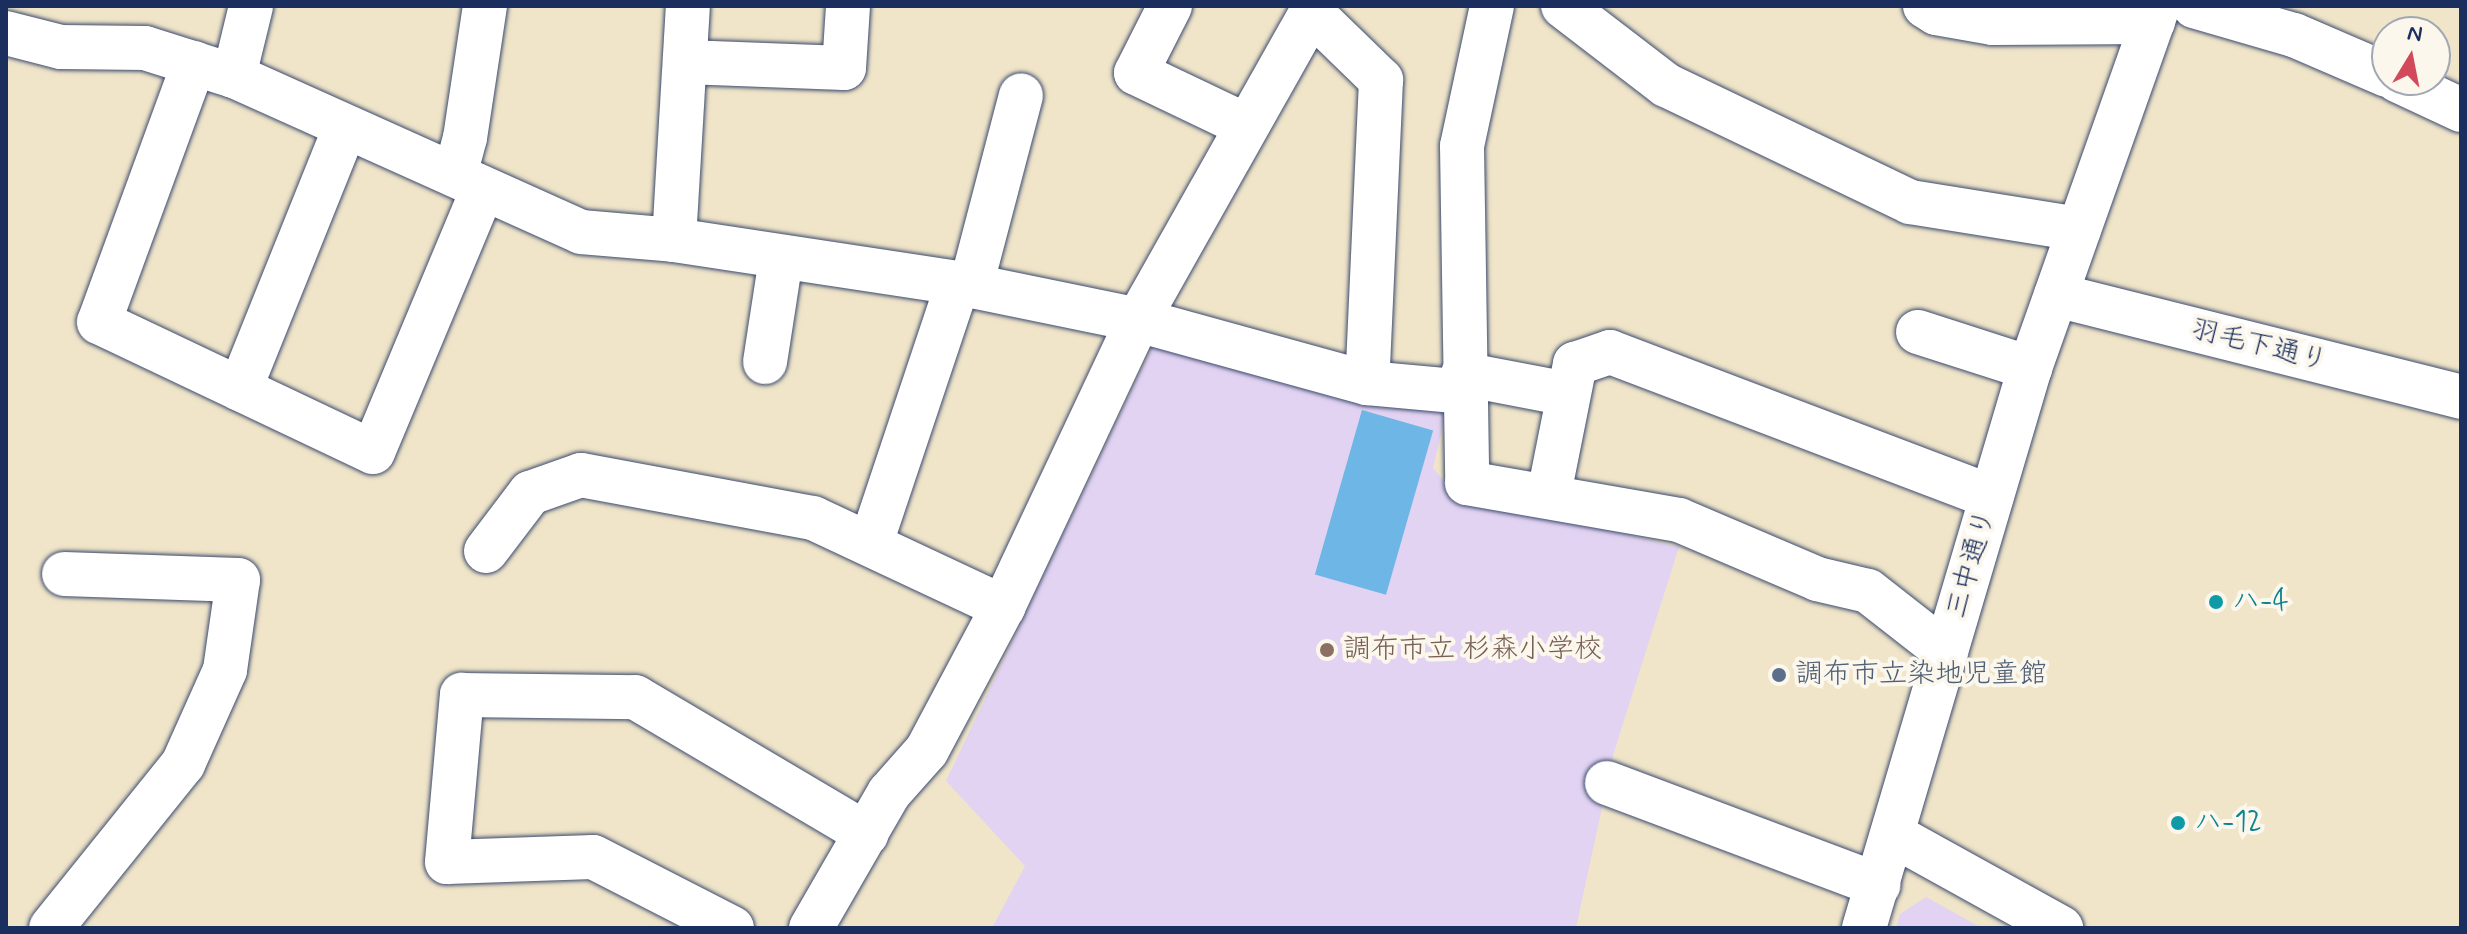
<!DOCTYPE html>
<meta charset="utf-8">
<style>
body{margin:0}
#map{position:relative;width:2467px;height:934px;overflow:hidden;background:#f0e5c9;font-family:Mynerve,"Klee One",sans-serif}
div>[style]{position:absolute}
.built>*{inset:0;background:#e3d3f2}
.water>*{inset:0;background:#6db6e5;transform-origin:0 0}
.roads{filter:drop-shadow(0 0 2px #3b4a6e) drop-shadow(0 0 2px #3b4a6e)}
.minor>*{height:44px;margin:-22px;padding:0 22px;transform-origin:22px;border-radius:22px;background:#fff}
.dots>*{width:22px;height:22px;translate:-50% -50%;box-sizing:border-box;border:4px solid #fbf7ec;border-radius:50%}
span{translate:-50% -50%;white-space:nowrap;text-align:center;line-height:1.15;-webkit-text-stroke:8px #fbf7ec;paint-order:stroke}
.street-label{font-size:28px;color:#1b2f5e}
.culture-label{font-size:28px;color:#0d838f}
.left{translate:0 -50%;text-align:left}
.education-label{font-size:28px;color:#785e54}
.service-label{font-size:28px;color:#4e5e75}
.frame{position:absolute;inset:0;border:8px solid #1b2f5e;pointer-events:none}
.north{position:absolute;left:2371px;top:16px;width:80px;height:80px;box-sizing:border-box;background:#fbf7ec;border:2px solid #a1a7b3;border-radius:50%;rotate:10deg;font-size:22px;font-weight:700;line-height:32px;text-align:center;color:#1b2f5e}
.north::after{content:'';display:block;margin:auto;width:28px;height:36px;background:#d1495b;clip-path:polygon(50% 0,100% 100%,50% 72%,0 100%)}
</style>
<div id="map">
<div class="built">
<div style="clip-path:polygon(1153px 345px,1447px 408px,1433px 468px,1454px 493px,1679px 547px,1614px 752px,1576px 928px,992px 928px,1025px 866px,946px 781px)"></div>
<div style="clip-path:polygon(1926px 897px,1982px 928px,1896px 928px,1900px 914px)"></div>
</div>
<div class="water">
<div style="left:1362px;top:410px;width:74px;height:171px;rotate:16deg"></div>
</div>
<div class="roads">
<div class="minor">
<div style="left:1170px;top:6px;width:75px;rotate:116.9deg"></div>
<div style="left:1136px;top:73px;width:121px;rotate:25.5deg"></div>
<div style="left:1492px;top:6px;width:143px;rotate:102.1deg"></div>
<div style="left:1462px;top:146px;width:337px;rotate:89.1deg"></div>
<div style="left:1467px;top:483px;width:215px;rotate:9.9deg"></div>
<div style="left:1679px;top:520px;width:150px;rotate:23.1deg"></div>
<div style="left:1817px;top:579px;width:52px;rotate:13.2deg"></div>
<div style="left:1868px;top:591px;width:99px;rotate:38deg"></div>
<div style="left:1563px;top:6px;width:130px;rotate:37.5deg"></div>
<div style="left:1666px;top:85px;width:271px;rotate:25.6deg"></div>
<div style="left:1910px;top:202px;width:171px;rotate:9.1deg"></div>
<div style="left:1925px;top:6px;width:13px;rotate:32deg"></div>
<div style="left:1936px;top:13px;width:58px;rotate:10deg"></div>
<div style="left:1993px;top:23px;width:160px;rotate:-0.4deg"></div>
<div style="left:2194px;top:6px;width:104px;rotate:16.2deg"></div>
<div style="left:2294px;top:35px;width:101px;rotate:23.3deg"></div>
<div style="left:1311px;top:12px;width:98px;rotate:44.2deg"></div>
<div style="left:1381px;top:80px;width:303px;rotate:92.6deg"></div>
<div style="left:6px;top:33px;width:57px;rotate:14.3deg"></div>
<div style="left:61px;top:47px;width:84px;rotate:0.7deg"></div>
<div style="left:145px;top:48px;width:93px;rotate:17.5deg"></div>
<div style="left:234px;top:76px;width:380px;rotate:24.2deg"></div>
<div style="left:581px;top:232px;width:93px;rotate:4.9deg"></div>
<div style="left:674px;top:240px;width:287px;rotate:8.6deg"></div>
<div style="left:958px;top:283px;width:184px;rotate:11.6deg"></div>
<div style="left:1138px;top:320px;width:238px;rotate:15.4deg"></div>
<div style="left:1367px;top:383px;width:99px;rotate:5.2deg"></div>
<div style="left:685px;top:62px;width:159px;rotate:2.2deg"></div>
<div style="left:844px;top:68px;width:62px;rotate:-86.3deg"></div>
<div style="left:194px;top:63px;width:276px;rotate:110.1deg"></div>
<div style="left:99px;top:322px;width:303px;rotate:25.4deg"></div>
<div style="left:373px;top:452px;width:282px;rotate:-67.3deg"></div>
<div style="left:234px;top:76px;width:72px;rotate:-76.3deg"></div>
<div style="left:2397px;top:80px;width:71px;rotate:25.1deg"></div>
<div style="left:455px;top:175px;width:38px;rotate:-75deg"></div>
<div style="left:465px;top:138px;width:134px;rotate:-81.4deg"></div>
<div style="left:674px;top:240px;width:234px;rotate:-86.6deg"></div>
<div style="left:971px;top:286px;width:197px;rotate:-75.3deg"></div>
<div style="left:2056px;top:295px;width:418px;rotate:14.1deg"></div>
<div style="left:1918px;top:332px;width:118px;rotate:17.8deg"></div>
<div style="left:765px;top:362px;width:104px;rotate:-81.2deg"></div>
<div style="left:1463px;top:374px;width:107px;rotate:10.8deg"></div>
<div style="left:240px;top:389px;width:281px;rotate:-68.1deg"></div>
<div style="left:1549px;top:494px;width:133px;rotate:-78.7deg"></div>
<div style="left:1575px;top:364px;width:37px;rotate:-19deg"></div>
<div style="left:1610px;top:352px;width:408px;rotate:20.8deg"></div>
<div style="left:871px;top:543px;width:274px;rotate:-71.5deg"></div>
<div style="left:486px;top:551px;width:73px;rotate:-52.8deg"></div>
<div style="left:530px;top:493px;width:54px;rotate:-19.4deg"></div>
<div style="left:581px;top:475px;width:236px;rotate:10.5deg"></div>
<div style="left:813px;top:518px;width:210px;rotate:25.1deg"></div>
<div style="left:1607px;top:783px;width:290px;rotate:20.6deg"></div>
<div style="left:1895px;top:836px;width:190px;rotate:29deg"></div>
<div style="left:51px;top:928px;width:211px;rotate:-51.2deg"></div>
<div style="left:183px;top:764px;width:103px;rotate:-65.9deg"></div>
<div style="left:225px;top:670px;width:91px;rotate:-81.8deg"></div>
<div style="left:238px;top:580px;width:174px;rotate:-178deg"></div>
<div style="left:732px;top:928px;width:156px;rotate:-152.9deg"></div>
<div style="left:593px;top:857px;width:146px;rotate:178deg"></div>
<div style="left:447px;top:862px;width:168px;rotate:-84.9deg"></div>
<div style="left:462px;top:695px;width:173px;rotate:0.7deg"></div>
<div style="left:635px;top:697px;width:269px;rotate:30.6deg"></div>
<div style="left:811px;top:928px;width:156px;rotate:-60deg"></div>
<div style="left:889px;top:793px;width:57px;rotate:-48.5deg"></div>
<div style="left:927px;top:750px;width:162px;rotate:-62deg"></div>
<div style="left:1003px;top:607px;width:317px;rotate:-64.8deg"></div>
<div style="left:1138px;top:320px;width:360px;rotate:-60.6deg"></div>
<div style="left:1864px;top:928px;width:584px;rotate:-73.49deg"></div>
<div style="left:2030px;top:368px;width:384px;rotate:-70.5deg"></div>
</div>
</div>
<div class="dots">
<div style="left:2216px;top:602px;background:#0f9aa8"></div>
<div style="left:1327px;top:650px;background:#8d6e63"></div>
<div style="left:1779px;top:675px;background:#5c6f8a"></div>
<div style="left:2178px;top:823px;background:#0f9aa8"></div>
</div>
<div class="street-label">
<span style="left:2259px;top:346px;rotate:14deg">羽毛下通り</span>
<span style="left:1972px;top:564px;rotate:-74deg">三中通り</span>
</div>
<div class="culture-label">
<span class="left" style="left:2232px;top:602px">ハ-4</span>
<span class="left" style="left:2194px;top:823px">ハ-12</span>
</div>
<div class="education-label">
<span class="left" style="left:1343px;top:650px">調布市立 杉森小学校</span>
</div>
<div class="service-label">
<span class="left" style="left:1795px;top:675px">調布市立染地児童館</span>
</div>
<div class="frame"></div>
<div class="north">N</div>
</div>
